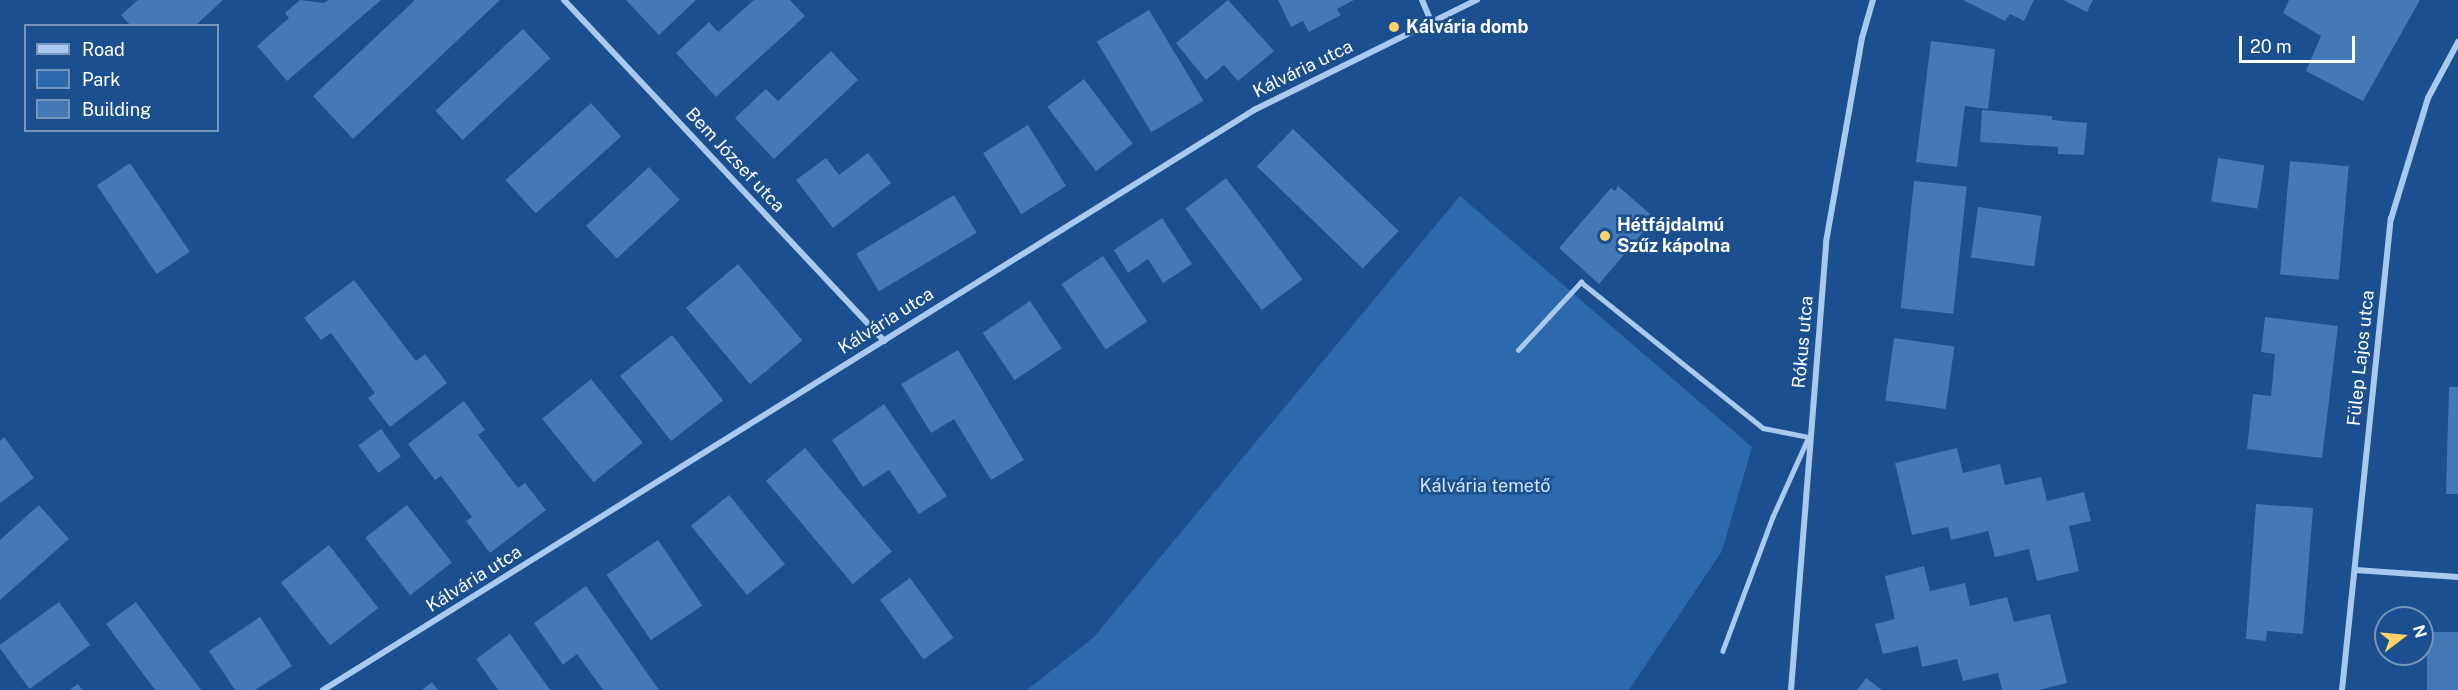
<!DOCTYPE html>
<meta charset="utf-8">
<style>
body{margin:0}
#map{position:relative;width:2458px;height:690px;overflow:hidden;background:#1b4f8f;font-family:"Public Sans",sans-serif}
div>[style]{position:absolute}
.green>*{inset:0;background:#2e69ad}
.building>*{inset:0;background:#4478b7;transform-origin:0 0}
.lane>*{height:4.5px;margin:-2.25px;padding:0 2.25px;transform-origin:2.25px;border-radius:2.25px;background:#a9c9ee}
.street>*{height:6px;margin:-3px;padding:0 3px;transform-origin:3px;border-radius:3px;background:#a9c9ee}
.dots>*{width:16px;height:16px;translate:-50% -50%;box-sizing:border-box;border:3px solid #1b4f8f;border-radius:50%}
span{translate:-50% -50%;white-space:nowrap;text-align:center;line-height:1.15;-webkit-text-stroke:5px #1b4f8f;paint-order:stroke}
.poi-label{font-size:18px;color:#fff;font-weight:700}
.left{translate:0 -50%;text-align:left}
.street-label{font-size:18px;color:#fff}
.park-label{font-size:18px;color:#cfe3fa}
.legend{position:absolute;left:24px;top:24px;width:195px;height:108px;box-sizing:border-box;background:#1b4f8f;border:2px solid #7695bc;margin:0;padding:8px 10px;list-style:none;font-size:18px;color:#fff}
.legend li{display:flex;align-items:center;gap:12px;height:30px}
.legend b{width:30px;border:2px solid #7695bc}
.north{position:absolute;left:2374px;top:606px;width:60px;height:60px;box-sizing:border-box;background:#1b4f8f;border:2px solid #7695bc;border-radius:50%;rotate:74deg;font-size:16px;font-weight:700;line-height:24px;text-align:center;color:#fff}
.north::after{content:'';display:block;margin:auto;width:21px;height:27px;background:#ffd166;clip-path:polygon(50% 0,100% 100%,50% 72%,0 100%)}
.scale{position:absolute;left:2239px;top:36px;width:116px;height:27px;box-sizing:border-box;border:3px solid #fff;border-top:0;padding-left:8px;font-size:18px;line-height:21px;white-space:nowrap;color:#fff;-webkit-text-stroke:4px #1b4f8f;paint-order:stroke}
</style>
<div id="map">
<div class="green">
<div style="clip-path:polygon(1460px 196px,1752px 447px,1722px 551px,1629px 690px,1027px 690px,1094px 637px)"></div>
</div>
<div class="building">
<div style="clip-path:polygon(138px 0,223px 0,195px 26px,131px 26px,121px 15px)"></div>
<div style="clip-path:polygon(300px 0,324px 3px,328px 0,381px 0,287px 81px,257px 46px,289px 18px,285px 13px)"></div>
<div style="clip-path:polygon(415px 0,500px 0,353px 139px,313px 96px)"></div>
<div style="clip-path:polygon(626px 0,696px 0,659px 35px)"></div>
<div style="clip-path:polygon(754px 0,790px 0,805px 16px,716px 97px,676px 53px,709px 22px,718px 32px)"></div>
<div style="clip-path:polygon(1228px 0,1274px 51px,1238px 81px,1224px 65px,1206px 80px,1176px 43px)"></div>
<div style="clip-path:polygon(1278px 0,1354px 0,1337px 9px,1341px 15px,1309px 32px,1303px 21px,1291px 27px)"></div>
<div style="clip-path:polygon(1963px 0,2034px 0,2024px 21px,2010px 14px,2005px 21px)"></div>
<div style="clip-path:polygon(2063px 0,2093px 0,2087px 12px)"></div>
<div style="clip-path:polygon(2289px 0,2420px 0,2363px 101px,2306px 71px,2321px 36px,2283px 13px)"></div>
<div style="left:1149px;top:10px;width:106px;height:61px;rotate:59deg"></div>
<div style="left:523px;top:29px;width:40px;height:120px;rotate:47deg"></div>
<div style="clip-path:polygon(1931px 41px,1995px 49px,1988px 109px,1965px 106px,1957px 167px,1916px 162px)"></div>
<div style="clip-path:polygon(831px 51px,858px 80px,774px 159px,735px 118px,766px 89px,778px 101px)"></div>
<div style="left:1084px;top:79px;width:81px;height:46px;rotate:53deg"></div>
<div style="left:591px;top:103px;width:45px;height:115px;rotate:48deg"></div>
<div style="clip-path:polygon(1982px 110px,2052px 116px,2052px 120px,2087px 123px,2084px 155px,2058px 154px,2058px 147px,1980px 142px)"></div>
<div style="left:1028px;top:125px;width:72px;height:53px;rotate:58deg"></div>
<div style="left:1293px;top:129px;width:147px;height:52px;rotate:44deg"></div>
<div style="clip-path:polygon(868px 153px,891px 183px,833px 228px,796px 180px,826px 158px,839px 175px)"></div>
<div style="left:2218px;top:158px;width:47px;height:44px;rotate:9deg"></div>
<div style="left:2290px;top:161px;width:59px;height:114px;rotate:5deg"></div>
<div style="left:130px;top:163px;width:107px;height:40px;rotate:56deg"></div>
<div style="left:649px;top:167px;width:45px;height:86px;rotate:47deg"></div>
<div style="left:1226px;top:178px;width:127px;height:51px;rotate:53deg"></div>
<div style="left:1914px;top:181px;width:53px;height:128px;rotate:6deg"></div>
<div style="clip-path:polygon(1618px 186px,1650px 214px,1646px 218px,1651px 223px,1599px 284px,1559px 248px,1611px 188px,1615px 191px)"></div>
<div style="left:954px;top:195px;width:44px;height:114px;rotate:59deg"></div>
<div style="left:1978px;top:207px;width:64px;height:51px;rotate:8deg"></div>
<div style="clip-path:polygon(1162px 218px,1192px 264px,1163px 283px,1148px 259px,1128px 273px,1114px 250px)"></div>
<div style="left:1103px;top:256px;width:79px;height:50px;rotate:56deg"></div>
<div style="left:738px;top:264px;width:100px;height:68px;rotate:50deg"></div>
<div style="clip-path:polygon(354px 280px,416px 361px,425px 354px,447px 383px,390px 427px,368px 398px,375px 393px,331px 333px,321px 340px,304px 318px)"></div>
<div style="left:1030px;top:301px;width:57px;height:57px;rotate:56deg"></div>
<div style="clip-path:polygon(2265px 317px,2338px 326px,2322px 458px,2247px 449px,2253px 394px,2271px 396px,2275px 354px,2261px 352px)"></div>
<div style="left:672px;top:335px;width:83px;height:66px;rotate:52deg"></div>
<div style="left:1894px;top:338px;width:61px;height:63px;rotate:8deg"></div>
<div style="clip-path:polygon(958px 350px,1024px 460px,991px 480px,954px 419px,931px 433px,901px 384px)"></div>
<div style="left:591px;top:379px;width:82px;height:63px;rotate:51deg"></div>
<div style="clip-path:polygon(2449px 387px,2458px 387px,2458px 494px,2446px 494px)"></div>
<div style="clip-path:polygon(464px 401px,485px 430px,478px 435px,518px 488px,525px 483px,546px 510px,490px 553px,466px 521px,472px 517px,441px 476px,435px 480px,408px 444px)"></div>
<div style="clip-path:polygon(884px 404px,947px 496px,919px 514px,889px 470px,863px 487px,832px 440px)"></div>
<div style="left:381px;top:429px;width:34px;height:28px;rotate:54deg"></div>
<div style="clip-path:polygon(4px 437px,34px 478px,0 503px,0 441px)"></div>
<div style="left:805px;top:448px;width:135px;height:51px;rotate:50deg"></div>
<div style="clip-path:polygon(1957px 448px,1963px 473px,2000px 464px,2005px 485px,2041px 477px,2047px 501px,2084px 492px,2091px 521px,2069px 526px,2079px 571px,2037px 581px,2029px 549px,1995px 557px,1988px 531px,1951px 540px,1948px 527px,1912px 535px,1895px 463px)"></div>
<div style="left:729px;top:495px;width:89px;height:49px;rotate:51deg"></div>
<div style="clip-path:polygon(2256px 504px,2313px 508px,2303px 634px,2267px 631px,2266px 641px,2246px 639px)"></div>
<div style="clip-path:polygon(39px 505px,69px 539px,0 600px,0 540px)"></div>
<div style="left:407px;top:505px;width:73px;height:53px;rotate:52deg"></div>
<div style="left:658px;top:540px;width:79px;height:62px;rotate:56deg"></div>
<div style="left:329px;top:545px;width:80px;height:61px;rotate:52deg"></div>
<div style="clip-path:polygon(1924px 566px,1930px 591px,1965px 583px,1970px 606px,2007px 597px,2014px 622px,2050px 614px,2067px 683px,2039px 690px,2002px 690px,1998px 673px,1963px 681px,1957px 659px,1922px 667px,1918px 646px,1883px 654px,1875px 624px,1895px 619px,1885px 576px)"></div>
<div style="left:910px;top:578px;width:74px;height:37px;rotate:54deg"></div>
<div style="clip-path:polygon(586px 586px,659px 690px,603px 690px,577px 654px,563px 665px,534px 623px)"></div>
<div style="left:59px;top:602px;width:53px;height:75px;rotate:54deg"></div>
<div style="clip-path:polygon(136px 602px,201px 690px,155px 690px,106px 624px)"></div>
<div style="clip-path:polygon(260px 617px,292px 666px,255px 690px,235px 690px,209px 651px)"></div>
<div style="left:2427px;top:632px;width:31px;height:58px"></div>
<div style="clip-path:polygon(510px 634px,550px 690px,498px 690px,476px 659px)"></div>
<div style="clip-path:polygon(1866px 678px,1882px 690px,1857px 690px)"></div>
<div style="clip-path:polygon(432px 682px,438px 690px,422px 690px)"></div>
<div style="clip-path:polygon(78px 684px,82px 690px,69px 690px)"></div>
</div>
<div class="lane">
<div style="left:1518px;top:350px;width:93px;rotate:-47.2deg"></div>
<div style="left:1581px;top:282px;width:233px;rotate:38.7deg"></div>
<div style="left:1763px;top:428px;width:47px;rotate:11.1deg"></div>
<div style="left:1809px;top:437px;width:88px;rotate:114.2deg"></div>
<div style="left:1773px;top:517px;width:143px;rotate:110.5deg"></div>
</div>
<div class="street">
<div style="left:564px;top:0;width:468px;rotate:46.8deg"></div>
<div style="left:1422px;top:0;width:26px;rotate:67deg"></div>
<div style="left:2355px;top:570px;width:103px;rotate:3.9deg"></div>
<div style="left:323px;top:690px;width:1097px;rotate:-31.92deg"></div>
<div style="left:1254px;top:110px;width:249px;rotate:-26.3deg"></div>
<div style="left:1791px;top:690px;width:449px;rotate:-85.5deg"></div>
<div style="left:1826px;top:242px;width:207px;rotate:-80deg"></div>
<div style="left:1862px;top:38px;width:40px;rotate:-74deg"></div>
<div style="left:2342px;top:690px;width:474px;rotate:-84.1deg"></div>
<div style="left:2391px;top:219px;width:127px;rotate:-73deg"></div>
<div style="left:2428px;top:98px;width:64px;rotate:-61.8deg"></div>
</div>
<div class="dots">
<div style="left:1394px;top:27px;background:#ffd166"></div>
<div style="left:1605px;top:236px;background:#ffd166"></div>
</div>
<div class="poi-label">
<span class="left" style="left:1406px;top:27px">Kálvária domb</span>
<span class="left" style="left:1617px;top:236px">Hétfájdalmú<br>Szűz kápolna</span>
</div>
<div class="street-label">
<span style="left:1303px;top:69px;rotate:-26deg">Kálvária utca</span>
<span style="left:735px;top:160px;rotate:47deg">Bem József utca</span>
<span style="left:886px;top:321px;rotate:-32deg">Kálvária utca</span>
<span style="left:1803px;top:342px;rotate:-85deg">Rókus utca</span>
<span style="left:2361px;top:358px;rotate:-84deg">Fülep Lajos utca</span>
<span style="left:474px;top:579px;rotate:-32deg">Kálvária utca</span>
</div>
<div class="park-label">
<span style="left:1485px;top:486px">Kálvária temető</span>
</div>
<ul class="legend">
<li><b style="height:8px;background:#a9c9ee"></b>Road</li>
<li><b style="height:16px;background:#2e69ad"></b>Park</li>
<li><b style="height:16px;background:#4478b7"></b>Building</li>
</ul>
<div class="north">N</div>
<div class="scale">20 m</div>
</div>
